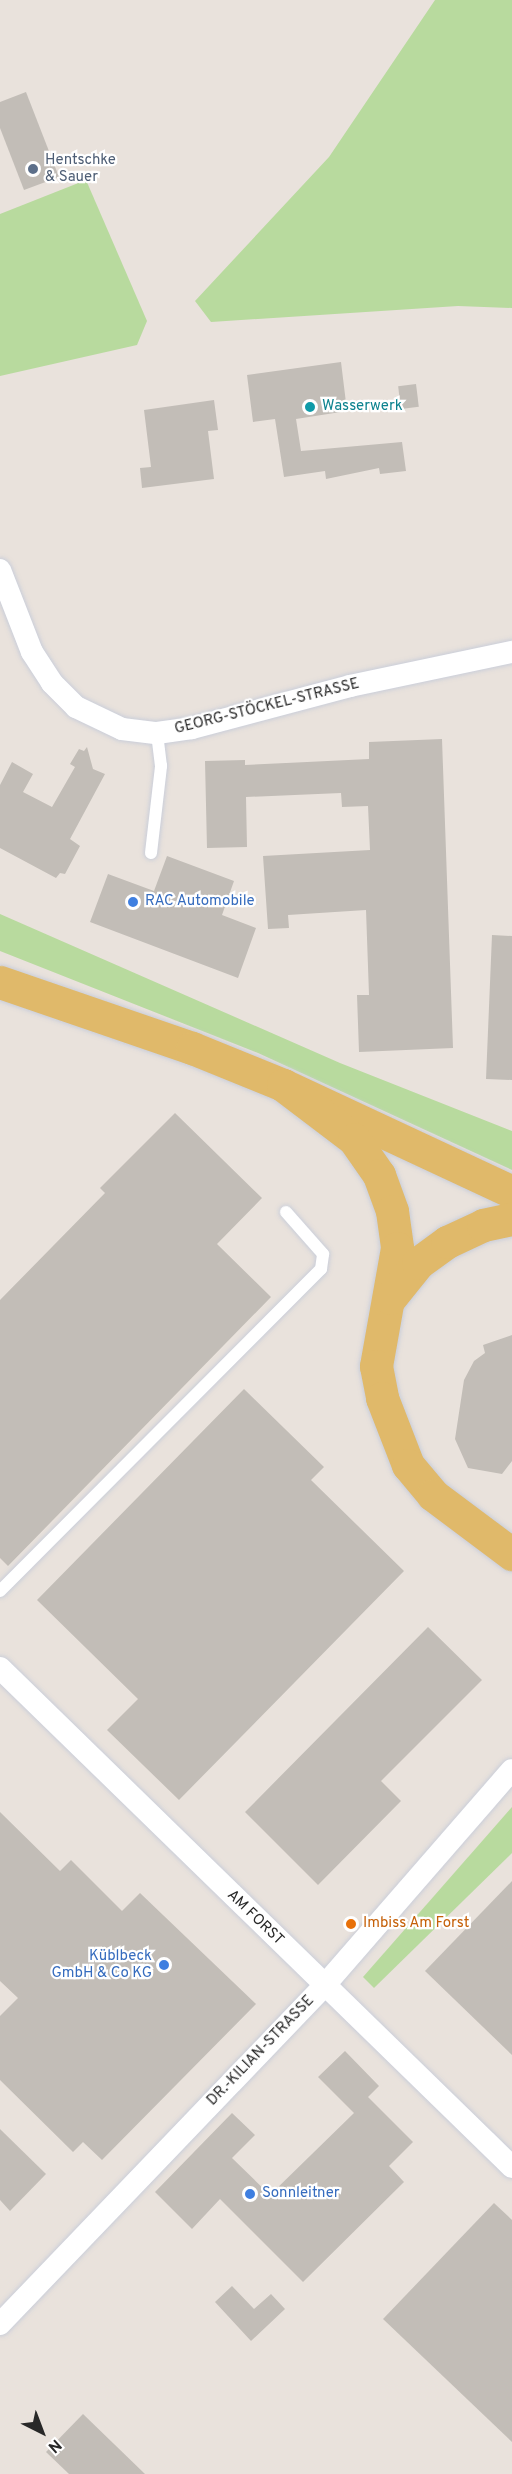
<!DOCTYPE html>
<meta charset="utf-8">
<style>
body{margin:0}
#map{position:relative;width:512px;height:2474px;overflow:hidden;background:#e9e2dc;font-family:Overpass,sans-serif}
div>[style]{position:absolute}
.green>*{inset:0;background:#b8da9e}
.building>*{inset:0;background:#c2bdb7;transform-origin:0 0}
.roads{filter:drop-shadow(0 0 2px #caced9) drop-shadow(0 0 2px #caced9)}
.service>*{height:12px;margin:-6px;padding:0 6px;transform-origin:6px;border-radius:6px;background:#fff}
.minor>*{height:22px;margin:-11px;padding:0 11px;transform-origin:11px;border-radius:11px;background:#fff}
.primary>*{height:33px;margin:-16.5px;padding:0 16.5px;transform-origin:16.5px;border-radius:16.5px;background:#e0b96a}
.dots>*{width:16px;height:16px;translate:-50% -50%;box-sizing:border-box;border:3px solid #fff;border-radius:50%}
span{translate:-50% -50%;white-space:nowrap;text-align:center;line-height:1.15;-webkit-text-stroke:4.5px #fff;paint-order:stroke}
.service-label{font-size:15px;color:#4e5e75}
.left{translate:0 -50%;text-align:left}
.culture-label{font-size:15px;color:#0d838f}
.street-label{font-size:15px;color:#282828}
.shop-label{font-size:15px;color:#366cbe}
.right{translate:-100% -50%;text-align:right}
.food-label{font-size:15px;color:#c56008}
.north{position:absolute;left:12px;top:2402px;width:60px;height:60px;-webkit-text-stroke:4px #fff;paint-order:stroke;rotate:138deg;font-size:16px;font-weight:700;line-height:24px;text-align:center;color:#282828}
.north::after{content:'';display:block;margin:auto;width:21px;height:27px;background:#282828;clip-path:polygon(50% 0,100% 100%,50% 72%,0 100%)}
</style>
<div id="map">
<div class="green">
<div style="clip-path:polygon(435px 0,512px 0,512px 308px,458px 306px,211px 322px,195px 301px,329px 157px)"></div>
<div style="clip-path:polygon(86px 180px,147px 321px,137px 345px,0 376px,0 214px)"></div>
<div style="clip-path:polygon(0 914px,340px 1063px,512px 1131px,512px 1170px,258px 1053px,0 951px)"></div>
<div style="clip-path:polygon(512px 1807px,512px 1853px,374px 1988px,363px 1977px)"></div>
</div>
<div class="building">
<div style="clip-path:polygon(26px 92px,59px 177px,24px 190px,0 128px,0 102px)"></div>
<div style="clip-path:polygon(341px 362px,347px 411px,296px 419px,301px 451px,402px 442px,406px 471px,380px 474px,379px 468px,326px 479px,325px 471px,284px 477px,275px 419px,253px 422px,247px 375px)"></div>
<div style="left:416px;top:384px;width:23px;height:18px;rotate:83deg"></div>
<div style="clip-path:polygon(214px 400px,218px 430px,208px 431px,214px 479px,142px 488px,140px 468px,151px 467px,144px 410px)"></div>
<div style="clip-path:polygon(442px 739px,453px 1048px,359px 1052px,357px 995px,369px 995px,366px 910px,288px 915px,289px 928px,268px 929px,263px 856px,370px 850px,368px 806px,342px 807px,341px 793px,246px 797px,247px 847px,207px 848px,205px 761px,245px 760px,245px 765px,369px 759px,369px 742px)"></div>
<div style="clip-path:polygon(87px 747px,93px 769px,105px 774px,70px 839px,80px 846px,65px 874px,60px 873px,56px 878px,0 848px,0 785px,12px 762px,33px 774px,23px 792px,52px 807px,75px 767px,70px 764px,79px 749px,84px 751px)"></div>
<div style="clip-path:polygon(167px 856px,234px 881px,222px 915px,256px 928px,238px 978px,90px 922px,108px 874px,154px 891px)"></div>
<div style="clip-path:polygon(492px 935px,512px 936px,512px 1080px,486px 1079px)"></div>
<div style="clip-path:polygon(175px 1113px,262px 1198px,217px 1244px,271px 1297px,8px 1566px,0 1558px,0 1300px,105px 1193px,100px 1188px)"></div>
<div style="clip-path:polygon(512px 1335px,512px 1461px,502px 1474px,468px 1468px,455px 1439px,464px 1380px,474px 1361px,485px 1353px,483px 1345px)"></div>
<div style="clip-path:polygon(244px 1389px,324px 1467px,311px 1480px,404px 1571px,179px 1800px,107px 1730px,138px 1699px,37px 1600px)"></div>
<div style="clip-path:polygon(428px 1627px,482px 1680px,381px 1781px,401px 1801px,318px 1885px,245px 1812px)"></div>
<div style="clip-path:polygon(0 1812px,60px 1871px,71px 1860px,122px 1911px,140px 1893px,256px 2004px,102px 2160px,83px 2142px,73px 2152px,0 2080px,0 2016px,18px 1998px,0 1981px)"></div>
<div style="clip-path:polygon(512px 1881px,512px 2055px,425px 1971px)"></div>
<div style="clip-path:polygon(345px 2051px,379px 2086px,368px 2097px,413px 2142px,389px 2166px,404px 2182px,303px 2282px,220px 2199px,192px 2229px,155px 2192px,232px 2113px,255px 2135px,232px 2158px,270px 2195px,354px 2113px,318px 2077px)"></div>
<div style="clip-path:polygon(0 2129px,46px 2174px,10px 2211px,0 2200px)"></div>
<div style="clip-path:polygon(494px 2203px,512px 2220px,512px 2442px,383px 2319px)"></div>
<div style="clip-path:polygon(232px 2286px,254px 2309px,271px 2294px,285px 2309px,251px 2341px,215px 2302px)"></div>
<div style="clip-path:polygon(83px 2414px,145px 2474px,69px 2474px,46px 2452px)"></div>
</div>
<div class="roads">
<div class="service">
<div style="left:151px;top:853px;width:88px;rotate:-83.4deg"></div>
<div style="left:161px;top:766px;width:33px;rotate:-97deg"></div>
<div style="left:0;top:1591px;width:455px;rotate:-45.1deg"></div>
<div style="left:321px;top:1269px;width:15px;rotate:-82deg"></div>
<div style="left:323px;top:1254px;width:56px;rotate:-131.4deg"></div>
</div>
<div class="minor">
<div style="left:0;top:570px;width:88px;rotate:68.7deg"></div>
<div style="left:32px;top:652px;width:37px;rotate:57deg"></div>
<div style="left:52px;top:683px;width:34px;rotate:45deg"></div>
<div style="left:76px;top:707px;width:51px;rotate:25.6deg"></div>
<div style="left:122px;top:729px;width:35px;rotate:7deg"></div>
<div style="left:157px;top:733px;width:35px;rotate:-8deg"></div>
<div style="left:192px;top:728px;width:163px;rotate:-14.9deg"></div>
<div style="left:350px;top:686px;width:166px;rotate:-11.9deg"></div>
<div style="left:0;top:1668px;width:715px;rotate:44.26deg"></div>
<div style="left:0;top:2324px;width:468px;rotate:-46.2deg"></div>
<div style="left:324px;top:1986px;width:286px;rotate:-49deg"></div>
</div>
<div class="primary">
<div style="left:0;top:982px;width:203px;rotate:19deg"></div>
<div style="left:192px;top:1048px;width:98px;rotate:22.1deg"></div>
<div style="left:283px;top:1085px;width:253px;rotate:25deg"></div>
<div style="left:283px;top:1085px;width:89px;rotate:37.3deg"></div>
<div style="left:354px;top:1139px;width:44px;rotate:55.2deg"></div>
<div style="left:379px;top:1175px;width:38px;rotate:70deg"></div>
<div style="left:392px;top:1211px;width:37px;rotate:82deg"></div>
<div style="left:397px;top:1248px;width:120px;rotate:100.1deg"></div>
<div style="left:376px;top:1366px;width:33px;rotate:79deg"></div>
<div style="left:382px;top:1398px;width:72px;rotate:68.8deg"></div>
<div style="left:408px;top:1465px;width:39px;rotate:50deg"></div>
<div style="left:433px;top:1495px;width:99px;rotate:36.8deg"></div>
<div style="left:390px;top:1298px;width:45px;rotate:-51.3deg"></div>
<div style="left:418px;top:1263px;width:36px;rotate:-36deg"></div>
<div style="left:447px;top:1242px;width:40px;rotate:-25deg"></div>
<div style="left:483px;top:1225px;width:30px;rotate:-12deg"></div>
</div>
</div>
<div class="dots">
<div style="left:33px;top:169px;background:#5c6f8a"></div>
<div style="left:310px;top:407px;background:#0f9aa8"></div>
<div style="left:133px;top:902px;background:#3f7fe0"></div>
<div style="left:351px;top:1924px;background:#e8710a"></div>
<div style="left:164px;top:1965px;background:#3f7fe0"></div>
<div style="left:250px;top:2194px;background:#3f7fe0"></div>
</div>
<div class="service-label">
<span class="left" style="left:45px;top:169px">Hentschke<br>&amp; Sauer</span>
</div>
<div class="culture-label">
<span class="left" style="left:322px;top:407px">Wasserwerk</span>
</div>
<div class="street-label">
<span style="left:267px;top:707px;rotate:-14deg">GEORG-STÖCKEL-STRASSE</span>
<span style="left:255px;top:1918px;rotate:44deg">AM FORST</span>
<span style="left:261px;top:2051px;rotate:-46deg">DR.-KILIAN-STRASSE</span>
</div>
<div class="shop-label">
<span class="left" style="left:145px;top:902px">RAC Automobile</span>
<span class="right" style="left:152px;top:1965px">Küblbeck<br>GmbH &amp; Co KG</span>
<span class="left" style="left:262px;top:2194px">Sonnleitner</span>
</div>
<div class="food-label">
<span class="left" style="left:363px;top:1924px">Imbiss Am Forst</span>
</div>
<div class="north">N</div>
</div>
